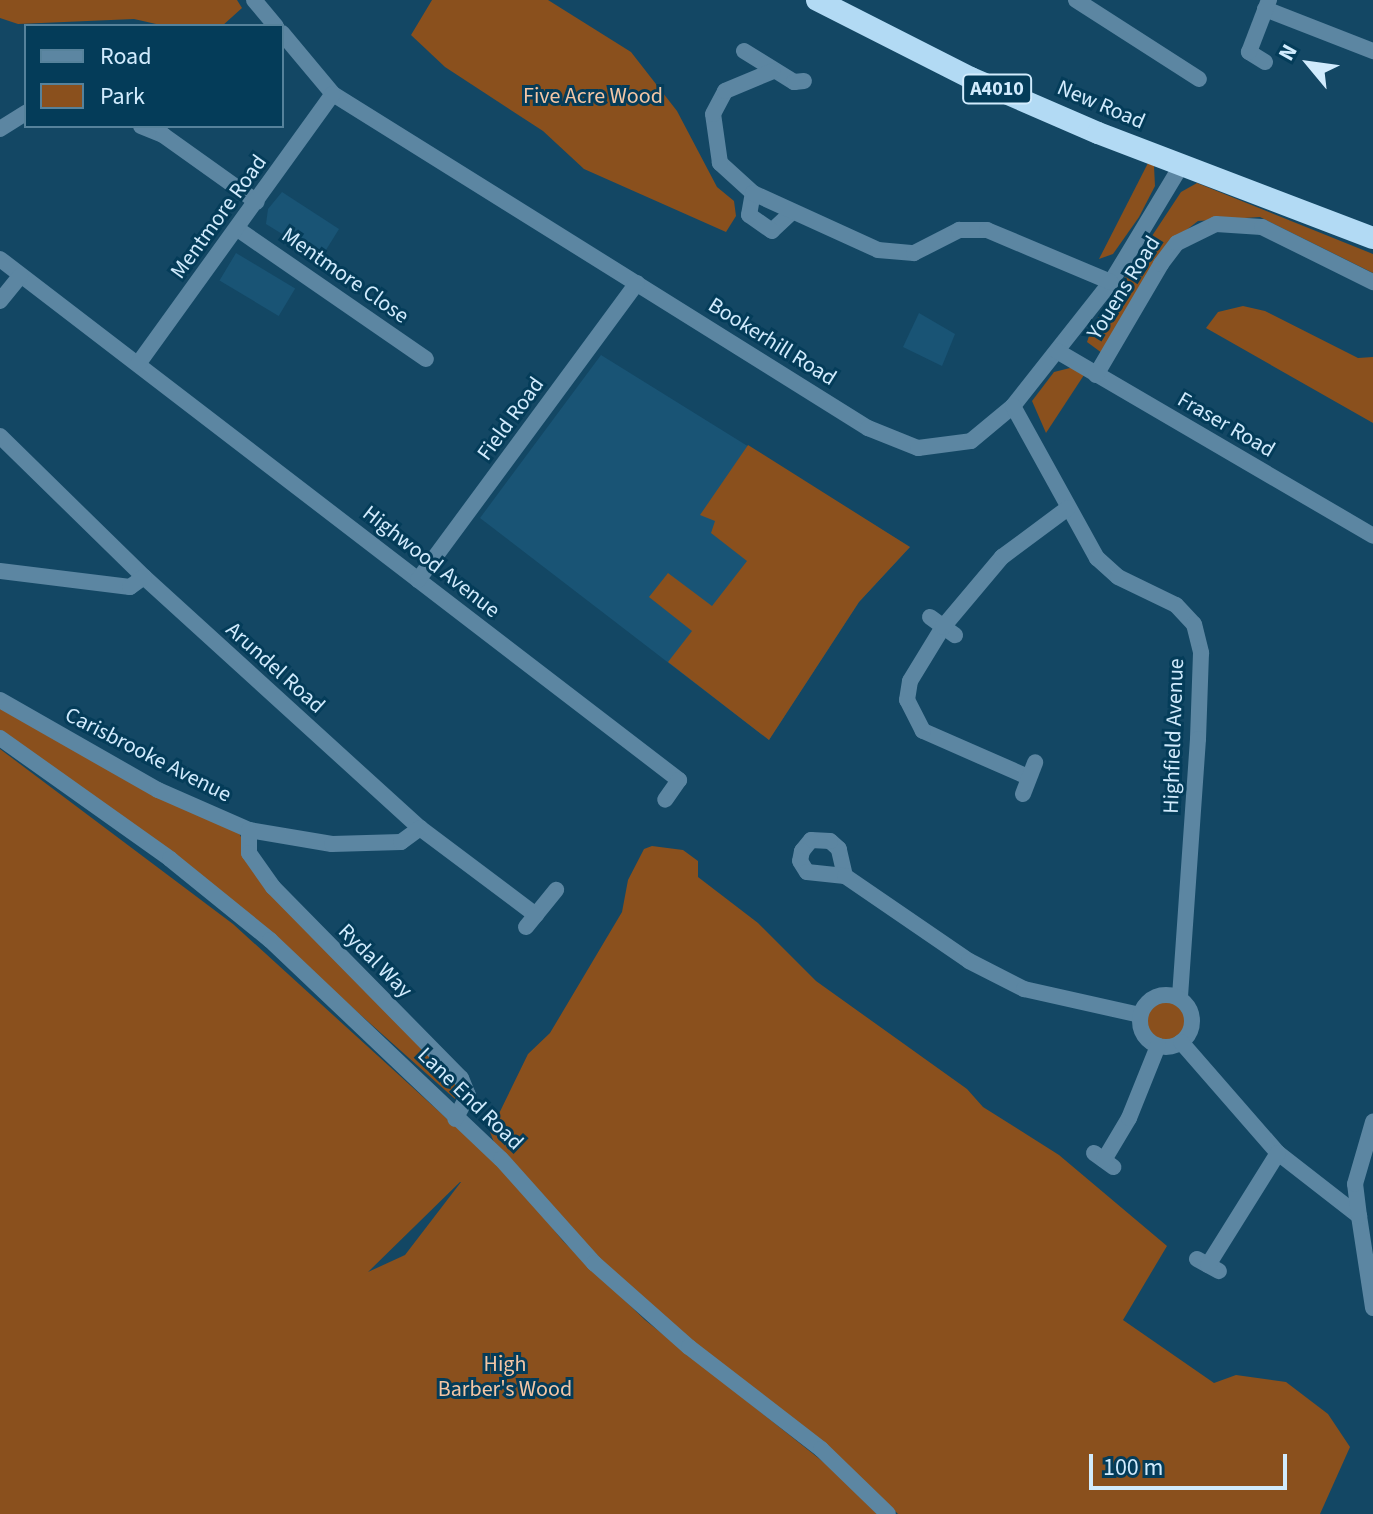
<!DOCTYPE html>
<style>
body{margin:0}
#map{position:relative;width:1373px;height:1514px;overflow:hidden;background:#134764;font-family:"Source Sans 3",sans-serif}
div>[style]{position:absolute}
.built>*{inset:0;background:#195475;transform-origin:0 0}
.green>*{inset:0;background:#8a501d}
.round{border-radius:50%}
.minor>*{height:16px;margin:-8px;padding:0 8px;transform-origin:8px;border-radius:8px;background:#5c86a2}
.minor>.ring{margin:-8px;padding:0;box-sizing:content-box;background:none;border:16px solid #5c86a2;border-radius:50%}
.highway>*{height:22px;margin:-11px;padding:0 11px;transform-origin:11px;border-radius:11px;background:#b2daf4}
span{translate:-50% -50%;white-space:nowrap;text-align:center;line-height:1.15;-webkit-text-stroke:6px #043c59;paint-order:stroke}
.shield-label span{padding:2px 6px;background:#043c59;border:2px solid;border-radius:6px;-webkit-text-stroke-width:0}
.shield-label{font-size:20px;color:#d1ebfd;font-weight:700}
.park-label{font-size:22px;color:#f3c6a5}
.street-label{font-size:22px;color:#d1ebfd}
.legend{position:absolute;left:24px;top:24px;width:260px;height:104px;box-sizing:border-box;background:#043c59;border:2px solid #56829b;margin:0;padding:10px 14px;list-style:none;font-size:24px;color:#d1ebfd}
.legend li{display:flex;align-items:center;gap:16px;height:40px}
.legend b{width:40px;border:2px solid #56829b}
.north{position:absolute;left:1269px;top:24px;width:80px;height:80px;-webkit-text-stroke:6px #043c59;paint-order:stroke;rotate:299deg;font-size:22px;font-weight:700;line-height:32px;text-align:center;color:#d1ebfd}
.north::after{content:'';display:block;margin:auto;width:28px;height:36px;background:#d1ebfd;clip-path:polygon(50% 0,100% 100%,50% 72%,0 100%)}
.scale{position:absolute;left:1089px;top:1454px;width:198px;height:36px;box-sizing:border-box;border:4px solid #d1ebfd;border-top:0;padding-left:10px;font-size:24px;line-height:28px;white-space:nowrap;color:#d1ebfd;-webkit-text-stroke:6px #043c59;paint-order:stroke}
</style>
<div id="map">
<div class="built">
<div style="clip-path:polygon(282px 192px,339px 229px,321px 258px,266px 224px,268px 209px)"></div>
<div style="left:236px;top:253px;width:69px;height:32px;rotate:31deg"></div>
<div style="clip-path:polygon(919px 313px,955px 334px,942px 366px,903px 347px)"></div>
<div style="clip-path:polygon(601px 355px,910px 547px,859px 602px,769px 740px,480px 518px)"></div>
</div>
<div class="green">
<div style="clip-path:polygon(0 0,237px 0,242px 8px,222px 26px,165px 26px,134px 19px,18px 24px,0 18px)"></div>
<div style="clip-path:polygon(432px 0,548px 0,631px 52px,677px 111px,717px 187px,734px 201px,736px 216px,726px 232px,584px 169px,543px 131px,445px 67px,411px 35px)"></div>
<div style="clip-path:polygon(1148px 163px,1154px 166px,1155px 186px,1139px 217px,1113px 254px,1099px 259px)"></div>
<div style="clip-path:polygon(1197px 183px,1373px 254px,1373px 273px,1260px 217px,1198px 221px,1180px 235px,1102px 353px,1087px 342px,1092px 327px,1181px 192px)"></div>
<div style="clip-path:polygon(1243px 306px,1265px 311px,1358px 358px,1373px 357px,1373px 423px,1206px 328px,1218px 312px)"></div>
<div style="clip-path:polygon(1074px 367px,1084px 375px,1046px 433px,1032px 401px,1054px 372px)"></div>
<div style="clip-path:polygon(748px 445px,910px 547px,859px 602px,769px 740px,668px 662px,692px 631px,649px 597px,668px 573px,712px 606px,747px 561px,711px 533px,715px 521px,700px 515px)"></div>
<div style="clip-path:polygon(0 707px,238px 830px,245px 847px,430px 1049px,461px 1090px,455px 1099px,227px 896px,0 733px)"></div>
<div style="clip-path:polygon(evenodd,0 749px,233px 924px,511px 1177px,563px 1241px,645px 1320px,846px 1480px,877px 1514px,0 1514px,0 749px,461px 1182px,405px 1255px,368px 1272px,460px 1182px,461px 1182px)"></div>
<div style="clip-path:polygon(652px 846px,683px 850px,698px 861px,698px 877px,758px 923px,816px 981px,967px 1089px,983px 1107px,1059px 1155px,1167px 1246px,1123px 1320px,1214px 1383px,1236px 1375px,1286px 1382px,1328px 1414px,1350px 1447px,1320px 1514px,898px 1514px,854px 1471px,632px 1292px,497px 1150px,490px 1132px,528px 1054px,550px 1033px,622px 912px,628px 880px,644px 849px)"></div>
<div class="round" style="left:1146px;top:998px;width:42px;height:42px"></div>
</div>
<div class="minor">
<div style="left:254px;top:0;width:34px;rotate:50deg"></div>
<div style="left:1076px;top:0;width:146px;rotate:32.7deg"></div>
<div style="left:1265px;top:9px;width:116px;rotate:21.3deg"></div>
<div style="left:282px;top:33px;width:80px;rotate:50.1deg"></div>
<div style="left:333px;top:94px;width:631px;rotate:31.98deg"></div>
<div style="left:868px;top:428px;width:54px;rotate:21.8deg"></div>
<div style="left:918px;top:448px;width:53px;rotate:-7.5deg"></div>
<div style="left:971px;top:441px;width:55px;rotate:-39.8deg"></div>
<div style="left:1013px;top:406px;width:158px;rotate:-51.7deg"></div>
<div style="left:1111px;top:282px;width:135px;rotate:-58.9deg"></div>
<div style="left:744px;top:51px;width:59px;rotate:31.8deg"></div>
<div style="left:794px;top:82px;width:10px;rotate:-6deg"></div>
<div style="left:1265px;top:62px;width:19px;rotate:-148deg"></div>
<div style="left:1249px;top:52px;width:56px;rotate:-69deg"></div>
<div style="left:141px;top:126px;width:24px;rotate:22deg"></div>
<div style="left:163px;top:135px;width:115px;rotate:35.5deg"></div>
<div style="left:0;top:129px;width:31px;rotate:-32deg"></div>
<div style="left:753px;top:193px;width:45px;rotate:-137.7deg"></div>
<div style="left:720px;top:163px;width:49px;rotate:-98.1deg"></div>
<div style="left:713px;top:114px;width:26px;rotate:-62deg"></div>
<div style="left:725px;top:91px;width:52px;rotate:-22.6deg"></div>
<div style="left:791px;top:213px;width:26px;rotate:137deg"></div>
<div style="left:772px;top:231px;width:28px;rotate:-145deg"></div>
<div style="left:749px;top:215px;width:22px;rotate:-80deg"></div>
<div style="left:753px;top:193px;width:137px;rotate:24.5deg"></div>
<div style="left:878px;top:250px;width:36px;rotate:5deg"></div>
<div style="left:914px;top:253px;width:51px;rotate:-27.1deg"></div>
<div style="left:959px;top:230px;width:28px"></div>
<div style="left:987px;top:230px;width:134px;rotate:22.8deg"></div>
<div style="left:239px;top:230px;width:227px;rotate:34.6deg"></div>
<div style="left:0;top:259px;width:856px;rotate:37.5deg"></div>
<div style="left:679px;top:780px;width:24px;rotate:125deg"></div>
<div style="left:0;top:301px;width:32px;rotate:-51deg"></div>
<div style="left:1057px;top:351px;width:366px;rotate:30.3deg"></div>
<div style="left:138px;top:364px;width:333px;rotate:-54.2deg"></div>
<div style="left:1096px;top:375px;width:129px;rotate:-59.6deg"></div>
<div style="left:1161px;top:264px;width:26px;rotate:-53deg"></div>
<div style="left:1177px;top:243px;width:43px;rotate:-26deg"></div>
<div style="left:1216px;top:224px;width:46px;rotate:3.7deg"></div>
<div style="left:1262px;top:227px;width:124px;rotate:26.4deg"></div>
<div style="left:1013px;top:406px;width:174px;rotate:61.1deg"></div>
<div style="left:1097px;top:558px;width:28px;rotate:42deg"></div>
<div style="left:1118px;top:577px;width:64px;rotate:25.8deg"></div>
<div style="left:1176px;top:605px;width:26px;rotate:47deg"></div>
<div style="left:1194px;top:624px;width:30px;rotate:76deg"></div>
<div style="left:1201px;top:653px;width:86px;rotate:92deg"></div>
<div style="left:1198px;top:739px;width:260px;rotate:94deg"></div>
<div style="left:0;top:436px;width:202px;rotate:44.4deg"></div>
<div style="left:144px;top:577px;width:373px;rotate:42.3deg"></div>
<div style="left:420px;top:828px;width:145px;rotate:36.9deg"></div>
<div style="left:0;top:571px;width:131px;rotate:7deg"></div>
<div style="left:130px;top:587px;width:17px;rotate:-36deg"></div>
<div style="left:418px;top:580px;width:369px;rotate:-53.6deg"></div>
<div style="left:930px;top:617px;width:31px;rotate:36deg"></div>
<div style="left:0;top:700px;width:182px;rotate:29.7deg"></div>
<div style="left:158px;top:790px;width:99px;rotate:23.7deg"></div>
<div style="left:249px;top:830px;width:84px;rotate:9.6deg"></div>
<div style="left:332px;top:844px;width:69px;rotate:-1.7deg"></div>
<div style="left:401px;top:842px;width:24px;rotate:-36deg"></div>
<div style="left:0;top:738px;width:209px;rotate:35.4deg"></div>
<div style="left:170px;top:859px;width:129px;rotate:39deg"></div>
<div style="left:270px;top:940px;width:318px;rotate:43.5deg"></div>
<div style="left:501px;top:1159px;width:140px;rotate:48.2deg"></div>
<div style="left:594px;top:1263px;width:127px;rotate:41.5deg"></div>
<div style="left:689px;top:1347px;width:167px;rotate:37.7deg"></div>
<div style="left:821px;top:1449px;width:93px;rotate:44.1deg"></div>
<div style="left:1028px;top:777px;width:115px;rotate:-156.3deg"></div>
<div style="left:923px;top:731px;width:35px;rotate:-117deg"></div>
<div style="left:907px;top:700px;width:19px;rotate:-81deg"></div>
<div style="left:910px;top:681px;width:63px;rotate:-58.6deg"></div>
<div style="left:943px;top:627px;width:92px;rotate:-49.9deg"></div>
<div style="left:1002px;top:557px;width:82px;rotate:-36.6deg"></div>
<div style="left:1023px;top:794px;width:34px;rotate:-69deg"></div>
<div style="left:249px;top:830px;width:23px;rotate:90deg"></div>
<div style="left:249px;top:853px;width:42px;rotate:54.8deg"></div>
<div style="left:273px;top:887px;width:268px;rotate:45.5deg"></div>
<div style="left:461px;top:1078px;width:18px;rotate:68deg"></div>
<div style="left:468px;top:1095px;width:27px;rotate:118deg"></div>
<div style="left:845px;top:876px;width:28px;rotate:-103deg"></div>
<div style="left:839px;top:849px;width:12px;rotate:-138deg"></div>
<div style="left:830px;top:841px;width:19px;rotate:-177deg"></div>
<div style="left:811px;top:840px;width:14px;rotate:129deg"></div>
<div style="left:802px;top:851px;width:10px;rotate:101deg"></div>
<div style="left:800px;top:861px;width:13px;rotate:58deg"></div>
<div style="left:807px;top:872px;width:38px;rotate:6deg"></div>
<div style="left:845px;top:876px;width:150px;rotate:34.4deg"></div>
<div style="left:969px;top:961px;width:62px;rotate:27deg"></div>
<div style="left:1024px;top:989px;width:119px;rotate:12.6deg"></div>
<div style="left:526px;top:927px;width:48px;rotate:-51deg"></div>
<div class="ring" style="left:1140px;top:995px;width:36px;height:36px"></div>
<div style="left:1181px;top:1042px;width:147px;rotate:48.9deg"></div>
<div style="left:1278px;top:1153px;width:103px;rotate:37.9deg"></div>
<div style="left:1359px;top:1216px;width:93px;rotate:81.3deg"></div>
<div style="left:1094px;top:1153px;width:24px;rotate:36deg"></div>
<div style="left:1104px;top:1160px;width:49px;rotate:-59.2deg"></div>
<div style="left:1129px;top:1118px;width:78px;rotate:-68.1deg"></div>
<div style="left:1359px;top:1216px;width:32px;rotate:-97deg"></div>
<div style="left:1355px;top:1184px;width:65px;rotate:-73.8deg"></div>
<div style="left:1197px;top:1259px;width:25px;rotate:29deg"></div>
<div style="left:1208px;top:1265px;width:132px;rotate:-58deg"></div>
</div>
<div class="highway">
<div style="left:817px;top:0;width:173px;rotate:26.9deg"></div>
<div style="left:971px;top:78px;width:138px;rotate:23.4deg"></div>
<div style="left:1098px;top:133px;width:294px;rotate:20.9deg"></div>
</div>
<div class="shield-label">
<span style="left:997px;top:89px">A4010</span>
</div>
<div class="park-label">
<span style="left:593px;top:97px">Five Acre Wood</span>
<span style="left:505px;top:1377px">High<br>Barber's Wood</span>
</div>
<div class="street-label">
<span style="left:1101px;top:105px;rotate:23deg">New Road</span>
<span style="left:219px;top:217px;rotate:-54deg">Mentmore Road</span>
<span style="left:345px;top:276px;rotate:35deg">Mentmore Close</span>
<span style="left:1124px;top:288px;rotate:-58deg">Youens Road</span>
<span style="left:772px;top:342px;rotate:32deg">Bookerhill Road</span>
<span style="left:511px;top:419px;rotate:-54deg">Field Road</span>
<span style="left:1226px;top:425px;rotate:30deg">Fraser Road</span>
<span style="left:431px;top:562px;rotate:38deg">Highwood Avenue</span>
<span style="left:275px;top:668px;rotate:42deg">Arundel Road</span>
<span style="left:1174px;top:736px;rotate:-88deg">Highfield Avenue</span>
<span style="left:148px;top:755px;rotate:27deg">Carisbrooke Avenue</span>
<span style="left:375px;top:961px;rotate:45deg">Rydal Way</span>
<span style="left:470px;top:1099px;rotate:44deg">Lane End Road</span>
</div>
<ul class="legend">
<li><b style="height:10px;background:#5c86a2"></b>Road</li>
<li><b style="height:22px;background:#8a501d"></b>Park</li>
</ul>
<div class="north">N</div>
<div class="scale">100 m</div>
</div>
